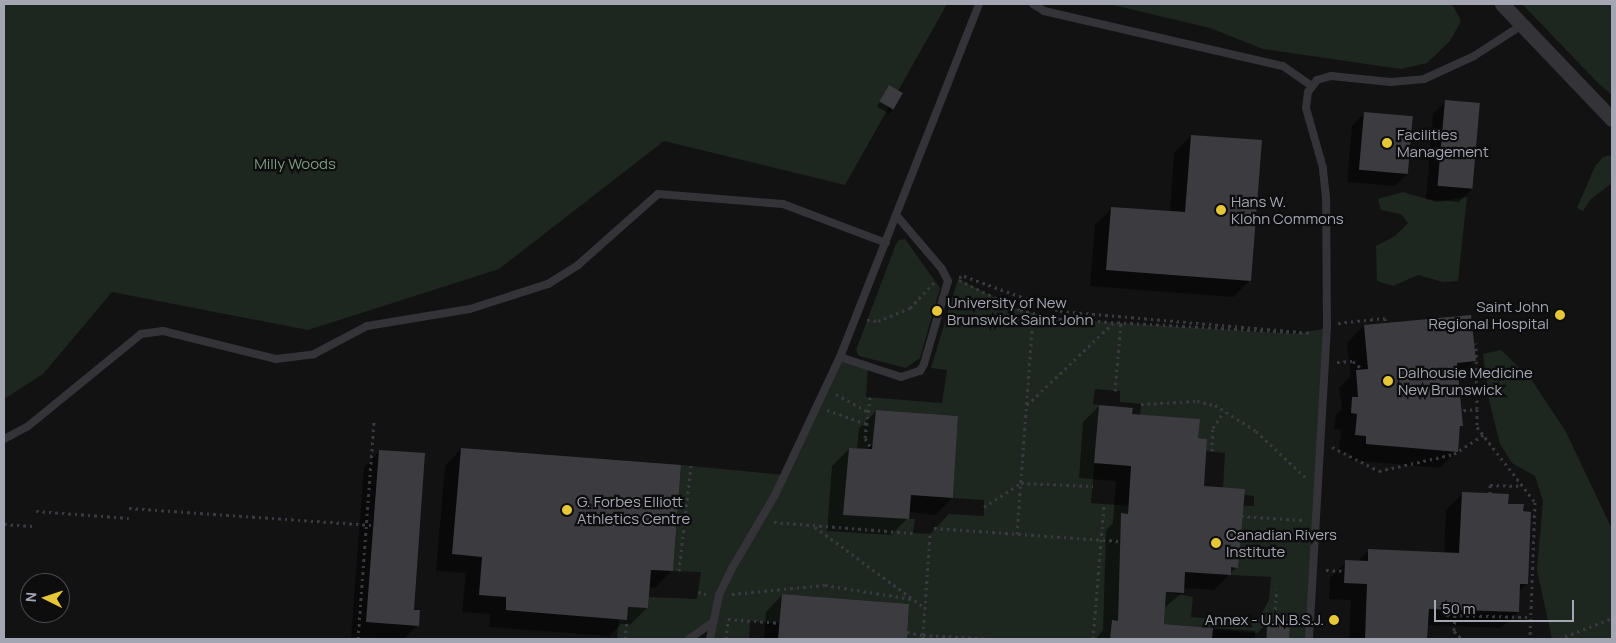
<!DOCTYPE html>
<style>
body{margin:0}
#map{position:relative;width:1616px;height:643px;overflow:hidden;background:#121213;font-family:Manrope,sans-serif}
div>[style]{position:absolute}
.green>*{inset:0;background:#1e2620}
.shadow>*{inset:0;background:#0007;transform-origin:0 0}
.building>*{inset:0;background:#3c3c40;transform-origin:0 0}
.path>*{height:3px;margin-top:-1.5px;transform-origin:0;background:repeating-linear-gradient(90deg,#393a3f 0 2.5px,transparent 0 6.5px)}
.service>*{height:8px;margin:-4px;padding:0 4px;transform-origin:4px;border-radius:4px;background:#333338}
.minor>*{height:15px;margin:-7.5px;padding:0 7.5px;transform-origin:7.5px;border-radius:7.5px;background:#333338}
.dots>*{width:14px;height:14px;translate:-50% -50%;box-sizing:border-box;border:2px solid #0d0d0e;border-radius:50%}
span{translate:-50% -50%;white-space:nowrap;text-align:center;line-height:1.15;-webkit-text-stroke:4.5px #0d0d0e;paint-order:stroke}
.poi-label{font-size:15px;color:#a4a6b3}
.left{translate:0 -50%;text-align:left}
.right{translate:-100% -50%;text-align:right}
.park-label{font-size:15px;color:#7c9d83}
.frame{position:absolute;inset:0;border:5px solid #a4a6b3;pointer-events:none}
.north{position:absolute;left:20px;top:573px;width:50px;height:50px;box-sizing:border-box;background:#0d0d0e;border:1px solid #494a50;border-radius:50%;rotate:274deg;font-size:14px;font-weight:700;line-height:20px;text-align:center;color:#a4a6b3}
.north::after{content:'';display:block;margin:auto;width:18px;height:22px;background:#e6c737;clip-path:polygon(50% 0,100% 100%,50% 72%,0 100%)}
.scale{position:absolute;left:1434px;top:600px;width:140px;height:22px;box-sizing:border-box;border:2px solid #a4a6b3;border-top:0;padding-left:6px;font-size:15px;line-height:18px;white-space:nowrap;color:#a4a6b3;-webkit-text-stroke:4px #0d0d0e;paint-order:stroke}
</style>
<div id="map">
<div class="green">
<div style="clip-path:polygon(4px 4px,947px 4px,845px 185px,664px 141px,499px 269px,308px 330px,112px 292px,43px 374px,4px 399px)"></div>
<div style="clip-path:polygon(1109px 4px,1452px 4px,1461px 21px,1450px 41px,1427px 63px,1401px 69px,1263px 49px,1210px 28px)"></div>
<div style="clip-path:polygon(1522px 4px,1612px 4px,1612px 95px,1598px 83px)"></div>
<div style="clip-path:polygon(1612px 155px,1612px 183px,1591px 199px,1583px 211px,1577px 208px,1595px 166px,1603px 157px)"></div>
<div style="clip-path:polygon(1403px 192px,1437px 202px,1467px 197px,1458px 281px,1443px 282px,1418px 275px,1393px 286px,1377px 281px,1376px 246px,1395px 236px,1408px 223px,1401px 214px,1381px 210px,1378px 199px)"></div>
<div style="clip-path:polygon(905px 239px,940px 288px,920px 358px,906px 368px,859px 356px,856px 350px,896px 244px,899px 240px)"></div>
<div style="clip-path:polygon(evenodd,958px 279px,1020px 310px,1059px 319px,1296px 334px,1327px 328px,1309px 639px,1290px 639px,1290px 623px,1267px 622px,1266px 639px,1255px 638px,1255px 631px,1164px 624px,1166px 592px,1193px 597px,1191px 617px,1257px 622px,1269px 600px,1271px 577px,1231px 575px,1231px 567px,1238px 567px,1242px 506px,1254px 506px,1254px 496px,1245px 495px,1245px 489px,1223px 488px,1225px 453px,1206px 451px,1206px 439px,1198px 438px,1199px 419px,1140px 415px,1141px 404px,1120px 402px,1120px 391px,1095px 389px,1093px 404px,1099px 405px,1091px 503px,1128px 506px,1128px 514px,1121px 514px,1118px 621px,1112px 620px,1110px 639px,907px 639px,909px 604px,782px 594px,780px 623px,750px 621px,749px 639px,710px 639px,712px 623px,689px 639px,617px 639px,619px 619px,627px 620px,628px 607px,648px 608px,649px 597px,697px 599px,701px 572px,673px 571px,681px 465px,785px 475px,840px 357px,868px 367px,866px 397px,942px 403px,947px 370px,931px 368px,958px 279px,876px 410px,958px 416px,953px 498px,984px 500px,984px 516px,949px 514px,930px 534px,913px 533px,915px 519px,843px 515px,849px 448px,866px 449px,873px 444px,876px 410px)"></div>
<div style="clip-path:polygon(1501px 350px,1531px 379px,1566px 432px,1612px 529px,1612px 639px,1552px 639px,1537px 570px,1543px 501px,1535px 476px,1512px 463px,1500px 444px,1489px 400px,1483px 354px)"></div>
</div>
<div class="shadow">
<div style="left:889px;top:86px;width:14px;height:24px;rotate:30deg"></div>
<div style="clip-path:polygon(1446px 101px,1472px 189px,1459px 202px,1426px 199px,1433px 114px)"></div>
<div style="clip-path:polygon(1365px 113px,1408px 173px,1395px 186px,1347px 182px,1352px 126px)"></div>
<div style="clip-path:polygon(1191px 136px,1250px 280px,1233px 297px,1090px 286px,1095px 225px,1112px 208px,1170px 213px,1174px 153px)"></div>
<div style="clip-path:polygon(1364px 326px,1474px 361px,1457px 378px,1462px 425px,1456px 451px,1440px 468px,1350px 460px,1350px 453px,1339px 452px,1341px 430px,1334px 429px,1336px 415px,1342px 409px,1339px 388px,1351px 376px,1347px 343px)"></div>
<div style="clip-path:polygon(1099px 406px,1197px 439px,1202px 488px,1237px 567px,1214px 590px,1183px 588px,1183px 592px,1164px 608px,1163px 625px,1257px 633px,1267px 623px,1289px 624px,1288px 639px,1096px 639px,1103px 630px,1106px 530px,1113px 523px,1116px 481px,1079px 478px,1083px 422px)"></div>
<div style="clip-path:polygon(876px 411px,957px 417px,952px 498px,935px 515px,908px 512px,908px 518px,891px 535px,827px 531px,832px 466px,849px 449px,857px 450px,859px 428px)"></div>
<div style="clip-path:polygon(461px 449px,671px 571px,655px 588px,649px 587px,647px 608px,630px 625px,621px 624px,609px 636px,489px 627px,490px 614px,462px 612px,466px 573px,436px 571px,445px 466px)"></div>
<div style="clip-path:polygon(380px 451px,418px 625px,404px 639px,351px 637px,364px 467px)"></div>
<div style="clip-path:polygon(1462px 494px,1507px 505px,1526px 584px,1519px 592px,1518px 612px,1501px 628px,1427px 625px,1426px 639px,1349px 639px,1351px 600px,1329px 599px,1330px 578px,1346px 562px,1357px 562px,1369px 550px,1444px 553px,1446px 510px)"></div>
<div style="clip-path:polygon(782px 595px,908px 606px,905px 639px,764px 639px,766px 612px)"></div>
</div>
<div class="building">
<div style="left:889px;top:85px;width:16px;height:19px;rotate:30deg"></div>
<div style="left:1445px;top:100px;width:35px;height:86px;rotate:5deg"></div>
<div style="left:1364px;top:112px;width:49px;height:58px;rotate:5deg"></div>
<div style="clip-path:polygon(1191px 135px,1262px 140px,1251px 281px,1106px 270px,1111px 207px,1185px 212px)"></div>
<div style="clip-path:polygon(1471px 315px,1476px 361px,1457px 363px,1463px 426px,1460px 426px,1458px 452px,1366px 444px,1366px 436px,1355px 435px,1357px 414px,1351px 413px,1352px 397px,1358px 397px,1356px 370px,1368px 369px,1364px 325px)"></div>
<div style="clip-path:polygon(1099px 405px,1133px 408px,1132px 414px,1200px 419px,1198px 438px,1207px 439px,1204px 486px,1245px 489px,1238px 568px,1231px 567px,1231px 575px,1185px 572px,1184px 593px,1166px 592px,1164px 624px,1213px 628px,1212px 639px,1110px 639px,1112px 620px,1118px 621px,1121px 513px,1128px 514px,1131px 466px,1094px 463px)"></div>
<div style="clip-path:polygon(876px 410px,958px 416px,953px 498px,911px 495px,909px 519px,843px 515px,849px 448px,872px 449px)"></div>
<div style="clip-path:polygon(461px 448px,681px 465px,673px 571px,651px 570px,648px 608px,628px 607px,627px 620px,506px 610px,506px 597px,479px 595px,482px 557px,452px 554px)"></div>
<div style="clip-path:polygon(379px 450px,425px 453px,414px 610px,420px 610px,419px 626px,366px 622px)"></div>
<div style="clip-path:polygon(1462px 492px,1509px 494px,1508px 504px,1524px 504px,1523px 511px,1531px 512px,1528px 584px,1520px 584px,1519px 612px,1429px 609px,1427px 639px,1365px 639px,1367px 584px,1344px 583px,1345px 560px,1368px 561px,1368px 549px,1459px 553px)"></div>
<div style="clip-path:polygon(782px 594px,909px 604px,907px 639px,778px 639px)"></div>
<div style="left:1267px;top:622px;width:23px;height:17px;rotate:2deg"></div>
</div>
<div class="path">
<div style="left:959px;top:277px;width:5px;rotate:-11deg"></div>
<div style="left:964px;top:276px;width:102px;rotate:20deg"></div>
<div style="left:1060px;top:311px;width:253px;rotate:5deg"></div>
<div style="left:959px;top:280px;width:68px;rotate:26.2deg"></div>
<div style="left:1020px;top:310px;width:40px;rotate:13deg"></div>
<div style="left:1059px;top:319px;width:250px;rotate:3.2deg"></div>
<div style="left:867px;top:320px;width:11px;rotate:5deg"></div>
<div style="left:878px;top:321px;width:35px;rotate:-22deg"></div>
<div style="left:910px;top:308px;width:35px;rotate:-47deg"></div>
<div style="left:1338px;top:323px;width:47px;rotate:-6.1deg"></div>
<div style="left:1385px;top:318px;width:5px;rotate:90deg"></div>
<div style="left:1337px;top:362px;width:16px;rotate:-4deg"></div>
<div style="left:1353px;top:361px;width:12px;rotate:42deg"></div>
<div style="left:1419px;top:377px;width:59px;rotate:-2.9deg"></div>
<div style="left:1115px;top:391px;width:68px;rotate:-85deg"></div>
<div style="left:836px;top:394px;width:37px;rotate:29deg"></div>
<div style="left:1141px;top:404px;width:56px;rotate:-3.1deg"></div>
<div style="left:1197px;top:401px;width:18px;rotate:13deg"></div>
<div style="left:1215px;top:405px;width:49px;rotate:32.4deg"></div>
<div style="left:1256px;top:431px;width:69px;rotate:43.2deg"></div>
<div style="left:1027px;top:405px;width:119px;rotate:-43.6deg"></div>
<div style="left:1477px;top:409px;width:18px;rotate:90deg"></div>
<div style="left:1477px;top:427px;width:95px;rotate:52.3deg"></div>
<div style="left:1535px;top:502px;width:137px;rotate:92.1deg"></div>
<div style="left:827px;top:410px;width:42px;rotate:19.3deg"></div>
<div style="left:1457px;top:411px;width:20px;rotate:-6deg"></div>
<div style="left:1477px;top:409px;width:66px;rotate:-90.9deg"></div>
<div style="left:870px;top:446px;width:9px;rotate:-122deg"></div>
<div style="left:865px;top:438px;width:41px;rotate:-83deg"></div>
<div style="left:1332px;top:447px;width:53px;rotate:27.1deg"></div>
<div style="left:1379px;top:471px;width:77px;rotate:-12.8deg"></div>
<div style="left:1454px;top:454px;width:35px;rotate:-33deg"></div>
<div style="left:1212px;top:451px;width:23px;rotate:-88deg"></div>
<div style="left:1213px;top:428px;width:20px;rotate:-57deg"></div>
<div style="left:1490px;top:494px;width:9px;rotate:-90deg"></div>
<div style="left:1490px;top:485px;width:32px;rotate:2deg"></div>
<div style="left:984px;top:507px;width:44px;rotate:-33deg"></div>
<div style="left:1021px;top:483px;width:72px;rotate:2.4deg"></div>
<div style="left:129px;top:508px;width:257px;rotate:4deg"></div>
<div style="left:36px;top:511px;width:93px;rotate:4.3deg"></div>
<div style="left:1241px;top:516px;width:62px;rotate:3.7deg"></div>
<div style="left:774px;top:522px;width:139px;rotate:4.5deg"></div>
<div style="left:4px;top:524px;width:31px;rotate:4deg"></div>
<div style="left:815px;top:527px;width:137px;rotate:36.4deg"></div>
<div style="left:934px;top:528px;width:185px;rotate:4deg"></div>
<div style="left:1017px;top:534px;width:221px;rotate:-85.8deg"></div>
<div style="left:1326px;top:570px;width:19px;rotate:3deg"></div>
<div style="left:679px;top:571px;width:107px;rotate:-83.5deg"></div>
<div style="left:698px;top:592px;width:8px;rotate:14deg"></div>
<div style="left:732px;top:594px;width:93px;rotate:-5.5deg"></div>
<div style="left:825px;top:585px;width:88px;rotate:9.1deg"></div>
<div style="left:1439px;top:596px;width:8px;rotate:90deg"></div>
<div style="left:1439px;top:604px;width:14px;rotate:54deg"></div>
<div style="left:1447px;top:615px;width:84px;rotate:1.4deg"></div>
<div style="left:1429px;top:607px;width:12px"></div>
<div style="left:1455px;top:615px;width:16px;rotate:94deg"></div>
<div style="left:1454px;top:631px;width:11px;rotate:45deg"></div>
<div style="left:1274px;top:622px;width:33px;rotate:-85deg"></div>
<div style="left:907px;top:632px;width:16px;rotate:11deg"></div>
<div style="left:923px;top:635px;width:101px;rotate:-86deg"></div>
<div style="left:358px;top:639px;width:218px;rotate:-85.8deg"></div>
<div style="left:625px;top:639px;width:19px;rotate:-84deg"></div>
<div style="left:726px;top:639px;width:20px;rotate:-84deg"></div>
<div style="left:728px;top:619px;width:52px;rotate:4.4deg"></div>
<div style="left:923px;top:639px;width:4px;rotate:-90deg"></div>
<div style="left:923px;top:635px;width:70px;rotate:3.3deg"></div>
<div style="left:1093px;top:639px;width:135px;rotate:-85.3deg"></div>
<div style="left:1559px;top:639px;width:57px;rotate:-21.6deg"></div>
</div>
<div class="service">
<div style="left:1033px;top:4px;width:13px;rotate:32deg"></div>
<div style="left:1044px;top:11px;width:245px;rotate:13deg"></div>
<div style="left:1283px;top:66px;width:35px;rotate:35deg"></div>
<div style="left:840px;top:357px;width:64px;rotate:18.2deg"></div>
<div style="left:901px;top:377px;width:20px;rotate:-18deg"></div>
<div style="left:920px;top:371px;width:8px;rotate:-60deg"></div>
<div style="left:924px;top:364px;width:86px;rotate:-73.9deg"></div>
<div style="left:948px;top:281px;width:13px;rotate:-117deg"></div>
<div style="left:942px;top:269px;width:71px;rotate:-130.4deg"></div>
<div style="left:4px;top:439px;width:26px;rotate:-28deg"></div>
<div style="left:27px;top:427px;width:147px;rotate:-39.2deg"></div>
<div style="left:141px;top:334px;width:22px;rotate:-8deg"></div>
<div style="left:163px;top:331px;width:116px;rotate:13.9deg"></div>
<div style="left:276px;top:359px;width:38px;rotate:-7deg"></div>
<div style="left:314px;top:354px;width:60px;rotate:-27.8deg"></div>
<div style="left:367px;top:326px;width:104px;rotate:-9.4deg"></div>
<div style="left:470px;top:309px;width:82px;rotate:-17.8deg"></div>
<div style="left:548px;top:284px;width:36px;rotate:-32deg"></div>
<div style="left:578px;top:265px;width:107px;rotate:-41.6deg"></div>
<div style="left:658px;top:194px;width:125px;rotate:4.6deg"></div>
<div style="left:783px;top:204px;width:110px;rotate:20.7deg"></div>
<div style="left:689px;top:639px;width:28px;rotate:-35deg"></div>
<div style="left:710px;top:639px;width:45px;rotate:-78.4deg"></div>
<div style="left:719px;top:595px;width:28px;rotate:-64deg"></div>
<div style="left:731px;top:570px;width:87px;rotate:-59.6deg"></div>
<div style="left:775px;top:495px;width:153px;rotate:-64.8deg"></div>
<div style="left:840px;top:357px;width:379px;rotate:-68.5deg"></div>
<div style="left:1309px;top:639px;width:312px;rotate:-86.7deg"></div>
<div style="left:1327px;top:328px;width:130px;rotate:-90.4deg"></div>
<div style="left:1326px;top:198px;width:30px;rotate:-96deg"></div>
<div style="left:1323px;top:168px;width:62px;rotate:-105.8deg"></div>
<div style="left:1306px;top:108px;width:16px;rotate:-83deg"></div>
<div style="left:1308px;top:92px;width:15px;rotate:-53deg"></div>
<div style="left:1317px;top:80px;width:15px;rotate:-16deg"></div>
<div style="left:1331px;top:76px;width:60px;rotate:5.7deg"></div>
<div style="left:1391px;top:82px;width:33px;rotate:-5deg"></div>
<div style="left:1424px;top:79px;width:55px;rotate:-24.7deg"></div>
<div style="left:1474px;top:56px;width:57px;rotate:-32.9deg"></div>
</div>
<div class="minor">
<div style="left:1502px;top:4px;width:159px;rotate:46.3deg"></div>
</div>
<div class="dots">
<div style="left:1387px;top:143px;background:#e6c737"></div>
<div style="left:1221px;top:210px;background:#e6c737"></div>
<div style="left:937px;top:311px;background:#e6c737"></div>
<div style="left:1560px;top:315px;background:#e6c737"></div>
<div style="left:1388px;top:381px;background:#e6c737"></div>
<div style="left:567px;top:510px;background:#e6c737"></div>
<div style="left:1216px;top:543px;background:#e6c737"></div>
<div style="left:1334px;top:620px;background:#e6c737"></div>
</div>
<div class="poi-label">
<span class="left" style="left:1397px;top:143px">Facilities<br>Management</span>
<span class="left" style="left:1231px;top:210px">Hans W.<br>Klohn Commons</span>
<span class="left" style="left:947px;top:311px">University of New<br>Brunswick Saint John</span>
<span class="right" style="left:1549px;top:315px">Saint John<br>Regional Hospital</span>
<span class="left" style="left:1398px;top:381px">Dalhousie Medicine<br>New Brunswick</span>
<span class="left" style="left:577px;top:510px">G. Forbes Elliott<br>Athletics Centre</span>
<span class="left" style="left:1226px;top:543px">Canadian Rivers<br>Institute</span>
<span class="right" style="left:1324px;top:620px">Annex - U.N.B.S.J.</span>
</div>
<div class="park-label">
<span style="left:295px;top:164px">Milly Woods</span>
</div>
<div class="frame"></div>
<div class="north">N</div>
<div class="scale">50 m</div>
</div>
